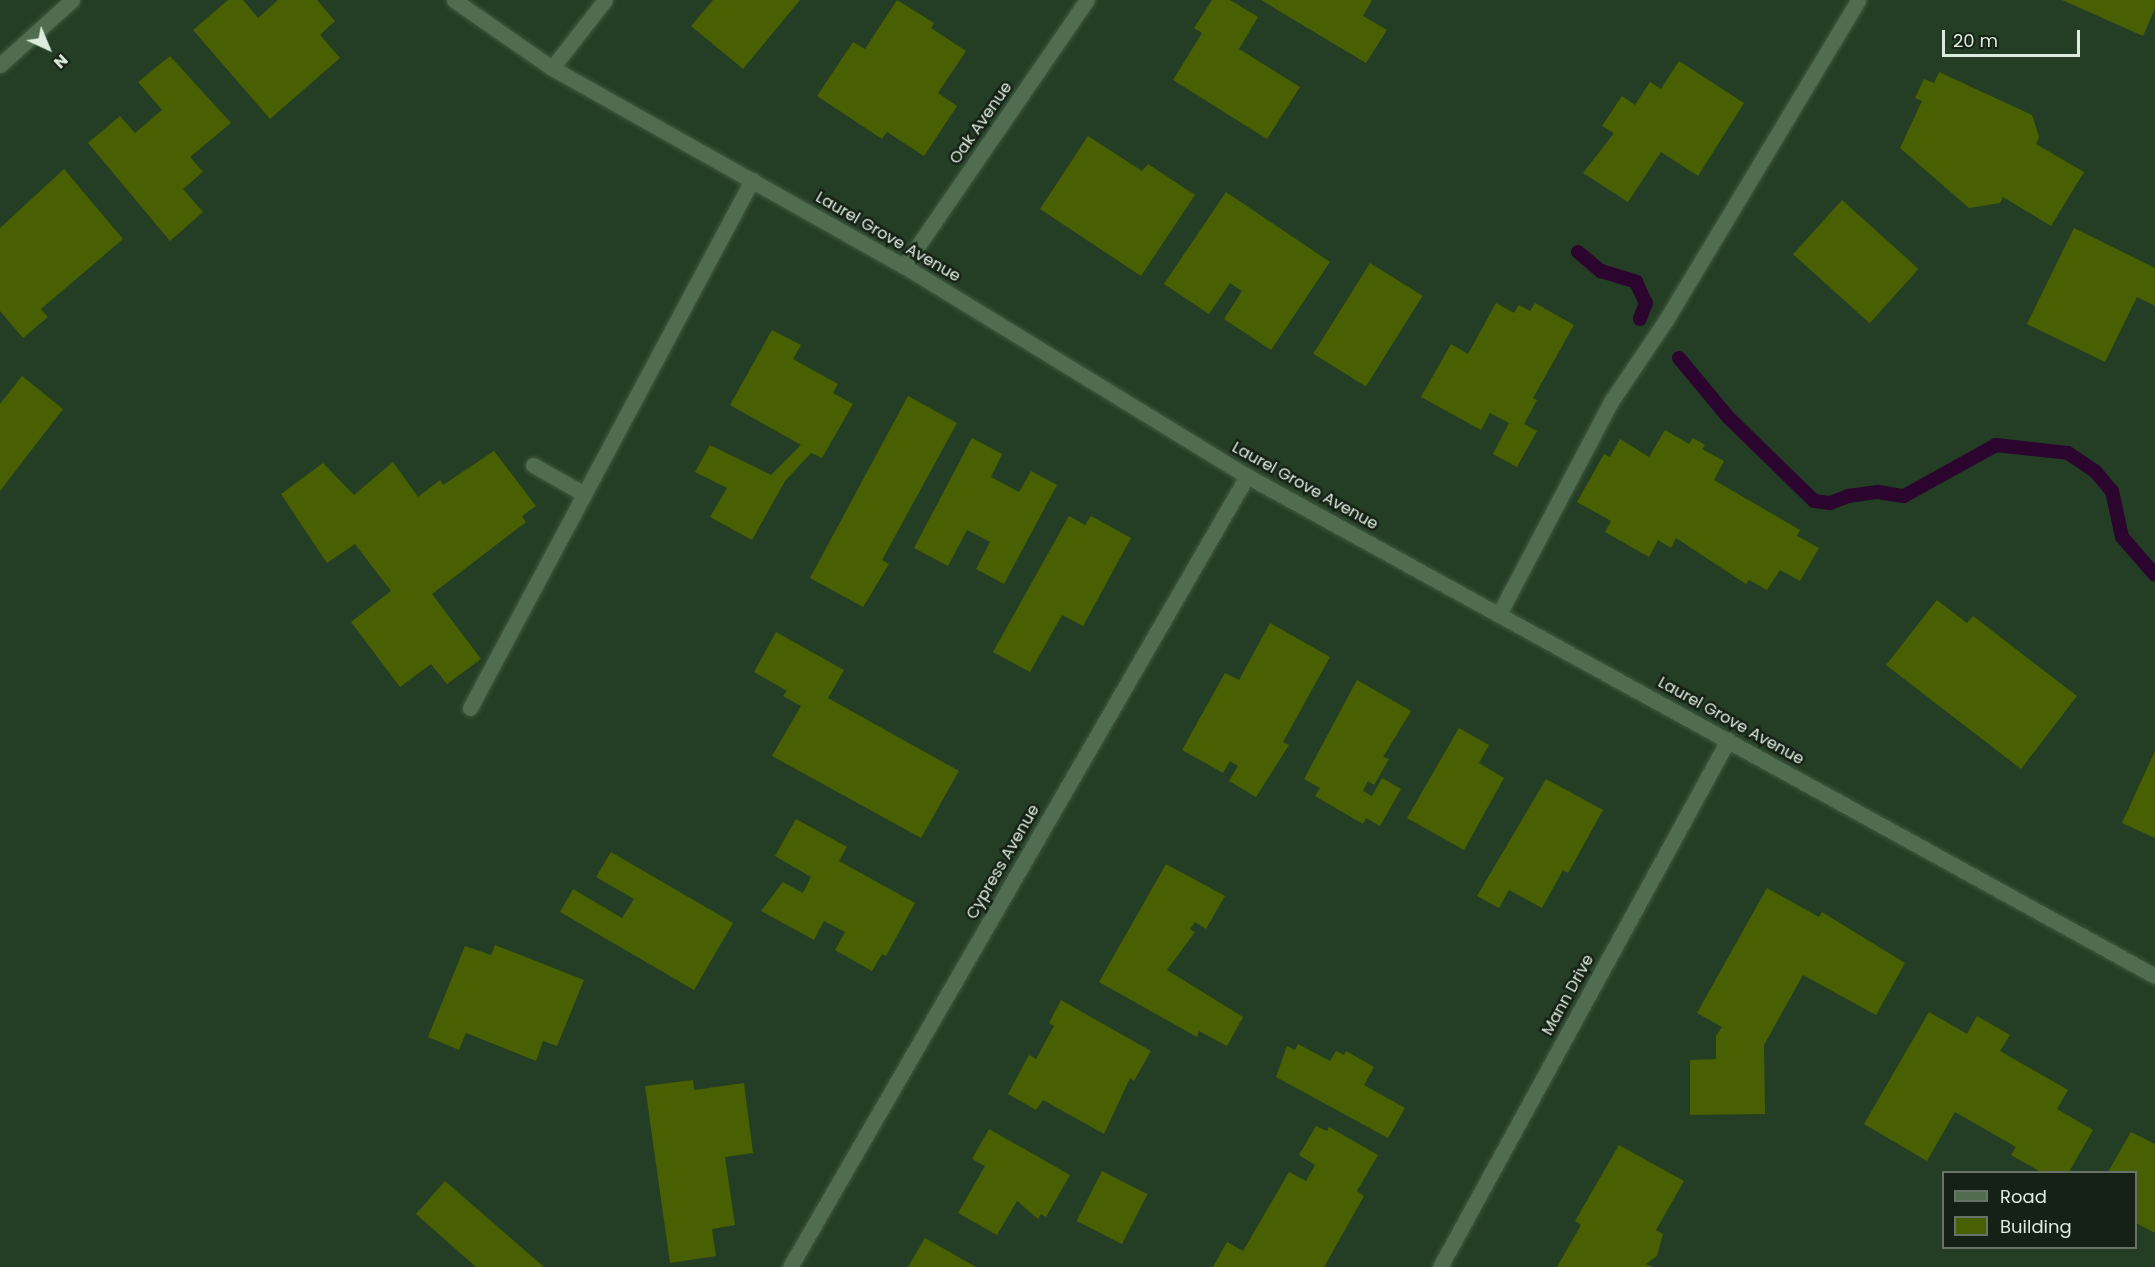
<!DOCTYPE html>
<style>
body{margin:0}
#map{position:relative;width:2155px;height:1267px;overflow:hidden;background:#233e24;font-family:Poppins,sans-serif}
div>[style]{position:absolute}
.stream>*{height:14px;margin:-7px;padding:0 7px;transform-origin:7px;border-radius:7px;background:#2b052e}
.building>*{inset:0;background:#486001;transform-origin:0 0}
.roads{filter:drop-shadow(0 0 2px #415842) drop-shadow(0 0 2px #415842)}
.service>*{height:15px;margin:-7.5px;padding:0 7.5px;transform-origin:7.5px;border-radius:7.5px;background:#516d51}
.minor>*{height:15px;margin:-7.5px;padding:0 7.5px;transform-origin:7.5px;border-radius:7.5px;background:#516d51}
.tertiary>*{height:15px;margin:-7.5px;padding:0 7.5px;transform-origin:7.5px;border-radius:7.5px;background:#516d51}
span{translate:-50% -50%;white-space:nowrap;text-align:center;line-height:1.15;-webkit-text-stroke:5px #162116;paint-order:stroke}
.street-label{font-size:16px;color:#ddeddd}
.legend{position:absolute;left:1942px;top:1171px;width:195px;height:78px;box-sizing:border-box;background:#162116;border:2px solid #667366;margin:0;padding:8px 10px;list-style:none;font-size:18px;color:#ddeddd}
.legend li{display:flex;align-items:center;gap:12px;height:30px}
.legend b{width:30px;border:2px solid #667366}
.north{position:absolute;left:18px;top:18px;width:60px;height:60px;-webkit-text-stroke:4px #162116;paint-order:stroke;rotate:136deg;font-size:16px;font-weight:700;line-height:24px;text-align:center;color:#ddeddd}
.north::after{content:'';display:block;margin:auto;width:21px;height:27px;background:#ddeddd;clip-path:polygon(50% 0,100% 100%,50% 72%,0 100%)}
.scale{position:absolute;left:1942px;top:30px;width:138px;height:27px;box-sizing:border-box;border:3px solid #ddeddd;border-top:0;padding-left:8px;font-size:18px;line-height:21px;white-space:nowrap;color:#ddeddd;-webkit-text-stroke:4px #162116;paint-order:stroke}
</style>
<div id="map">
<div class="stream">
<div style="left:1578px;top:252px;width:30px;rotate:40deg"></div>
<div style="left:1601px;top:271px;width:37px;rotate:17deg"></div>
<div style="left:1636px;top:282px;width:23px;rotate:65deg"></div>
<div style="left:1646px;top:303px;width:17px;rotate:111deg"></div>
<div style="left:1679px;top:358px;width:77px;rotate:50.3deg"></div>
<div style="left:1728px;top:417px;width:120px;rotate:44.3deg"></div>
<div style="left:1814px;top:501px;width:16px;rotate:7deg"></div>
<div style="left:1830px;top:503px;width:19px;rotate:-21deg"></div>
<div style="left:1848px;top:496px;width:30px;rotate:-8deg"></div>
<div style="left:1878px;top:492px;width:26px;rotate:9deg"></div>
<div style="left:1904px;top:496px;width:105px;rotate:-29deg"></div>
<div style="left:1996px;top:445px;width:72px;rotate:6.3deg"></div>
<div style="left:2068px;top:453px;width:32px;rotate:34deg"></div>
<div style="left:2095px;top:471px;width:26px;rotate:50deg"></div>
<div style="left:2112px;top:491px;width:47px;rotate:77.7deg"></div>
<div style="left:2122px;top:537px;width:50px;rotate:49deg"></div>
</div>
<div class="building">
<div style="clip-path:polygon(228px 0,243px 0,258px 18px,278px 0,317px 0,335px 21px,320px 35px,340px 58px,270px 119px,193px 30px)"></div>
<div style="clip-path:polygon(713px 0,800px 0,743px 69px,691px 26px)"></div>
<div style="clip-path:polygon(897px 0,934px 23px,931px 28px,966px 51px,938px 93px,957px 106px,924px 156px,887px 132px,882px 139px,817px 96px,853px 42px,865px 49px)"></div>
<div style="clip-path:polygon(1212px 0,1230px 0,1258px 17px,1239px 49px,1300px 87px,1267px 139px,1173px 80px,1202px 33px,1194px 28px)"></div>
<div style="clip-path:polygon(1261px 0,1372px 0,1363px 16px,1387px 30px,1366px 63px)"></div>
<div style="clip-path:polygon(2062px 0,2155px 0,2155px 9px,2143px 36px)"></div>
<div style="clip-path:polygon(170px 56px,231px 123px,190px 157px,203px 172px,183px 189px,203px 212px,170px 241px,88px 143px,120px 116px,135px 133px,162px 110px,138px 82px)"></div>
<div style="clip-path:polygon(1679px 61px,1744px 103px,1698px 176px,1661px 152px,1628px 202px,1583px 173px,1614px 133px,1602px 126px,1622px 96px,1635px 105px,1650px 82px,1661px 89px)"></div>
<div style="clip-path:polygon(1939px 72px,2032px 115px,2039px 137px,2036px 144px,2084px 172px,2051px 226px,2003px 197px,2000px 203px,1969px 208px,1900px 148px,1922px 101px,1915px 98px,1924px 79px,1934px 83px)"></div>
<div style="clip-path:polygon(1088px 136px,1142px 171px,1148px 164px,1195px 195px,1141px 276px,1040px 209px)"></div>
<div style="clip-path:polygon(64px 169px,123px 239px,41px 309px,48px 317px,23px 338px,0 311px,0 228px)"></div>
<div style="clip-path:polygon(1226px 192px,1330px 262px,1271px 350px,1224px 319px,1242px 291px,1230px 283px,1209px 314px,1164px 284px)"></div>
<div style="left:1842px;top:200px;width:103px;height:73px;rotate:42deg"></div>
<div style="clip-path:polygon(2074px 228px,2155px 268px,2155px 306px,2137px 297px,2105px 362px,2027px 324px)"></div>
<div style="left:1370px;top:263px;width:62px;height:107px;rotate:32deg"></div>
<div style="clip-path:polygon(1496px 303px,1514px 313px,1519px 305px,1530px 311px,1535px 303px,1574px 325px,1533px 398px,1537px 400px,1524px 424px,1537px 431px,1517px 467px,1493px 454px,1509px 423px,1490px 413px,1481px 430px,1421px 397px,1451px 344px,1468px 354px)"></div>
<div style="clip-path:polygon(772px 330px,801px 345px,793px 359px,838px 384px,833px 393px,853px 404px,822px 458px,811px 453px,785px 481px,752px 540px,710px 517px,727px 488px,695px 472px,710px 445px,771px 475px,801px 445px,730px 405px)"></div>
<div style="clip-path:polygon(22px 376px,63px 409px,0 491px,0 404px)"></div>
<div style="clip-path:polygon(908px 396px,957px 423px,882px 560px,889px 564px,863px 607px,810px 578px)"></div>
<div style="clip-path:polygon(1665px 430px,1689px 444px,1693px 438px,1705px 445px,1702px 449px,1724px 461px,1714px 480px,1800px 530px,1797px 536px,1819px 548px,1800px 581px,1780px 570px,1767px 590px,1749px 580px,1746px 584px,1676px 538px,1671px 548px,1658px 540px,1649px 557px,1605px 532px,1611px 521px,1577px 502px,1604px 454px,1610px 457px,1620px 439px,1649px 457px)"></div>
<div style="clip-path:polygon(972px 438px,1002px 454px,991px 477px,1019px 492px,1031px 471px,1057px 485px,1004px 584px,976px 569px,990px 542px,967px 530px,948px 566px,914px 548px)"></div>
<div style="clip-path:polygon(494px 451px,536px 506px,522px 516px,526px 522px,432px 594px,481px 659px,447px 684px,431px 664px,400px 687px,351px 622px,391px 591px,355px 544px,327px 563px,281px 494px,323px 463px,354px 495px,393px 462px,418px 497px,440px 480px,443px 485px)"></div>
<div style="clip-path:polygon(1069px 516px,1085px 525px,1091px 516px,1131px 538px,1083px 626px,1062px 615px,1030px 672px,993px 652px)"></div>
<div style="clip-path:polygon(1937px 600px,1967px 623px,1973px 616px,2077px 696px,2021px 769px,1886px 665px)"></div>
<div style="clip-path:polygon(1270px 623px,1330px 657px,1283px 742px,1289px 745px,1256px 797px,1229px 781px,1238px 766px,1230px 761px,1223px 773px,1182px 750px,1225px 673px,1239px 680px)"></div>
<div style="clip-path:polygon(776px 632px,844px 670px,828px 698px,959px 771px,921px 838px,772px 756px,801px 706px,783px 696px,787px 691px,754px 672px)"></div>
<div style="clip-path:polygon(1357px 680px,1411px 711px,1383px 757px,1389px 759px,1374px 785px,1368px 781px,1363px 791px,1372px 796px,1382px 778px,1401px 789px,1380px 826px,1366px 818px,1363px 824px,1315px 796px,1320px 788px,1304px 779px)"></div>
<div style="clip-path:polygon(1459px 728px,1489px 745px,1479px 763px,1504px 778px,1464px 850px,1407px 818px)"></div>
<div style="clip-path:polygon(2155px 751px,2155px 838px,2122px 823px)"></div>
<div style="clip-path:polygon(1546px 779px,1603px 810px,1568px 873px,1563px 870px,1542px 908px,1509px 890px,1499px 908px,1477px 896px)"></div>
<div style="clip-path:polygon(796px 819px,847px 847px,839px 861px,915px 903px,886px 956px,882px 954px,872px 971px,835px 950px,845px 932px,824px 921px,814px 940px,761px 911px,783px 882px,803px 893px,811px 877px,775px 856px)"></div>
<div style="clip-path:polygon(611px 852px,733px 923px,694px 990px,560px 912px,573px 889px,622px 918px,634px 899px,596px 877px)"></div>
<div style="clip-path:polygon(1166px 864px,1225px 896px,1206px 929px,1195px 922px,1190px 929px,1195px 932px,1167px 970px,1243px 1017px,1227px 1046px,1199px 1031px,1197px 1037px,1099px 982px)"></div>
<div style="clip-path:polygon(1767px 888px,1819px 917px,1822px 912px,1905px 963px,1876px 1015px,1803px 975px,1764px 1045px,1765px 1114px,1690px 1115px,1690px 1060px,1716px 1059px,1716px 1036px,1722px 1027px,1697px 1013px)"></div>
<div style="clip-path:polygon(495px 945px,584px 980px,557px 1046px,543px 1041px,536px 1061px,466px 1033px,459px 1050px,428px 1037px,465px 946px,491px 955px)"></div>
<div style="clip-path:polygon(1061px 1000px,1151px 1051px,1134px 1081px,1130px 1078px,1104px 1134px,1043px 1100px,1036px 1110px,1008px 1094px,1029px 1055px,1036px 1059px,1054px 1026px,1049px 1023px)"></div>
<div style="clip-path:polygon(1929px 1012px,1967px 1034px,1977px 1016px,2010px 1035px,2000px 1051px,2068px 1090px,2057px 1109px,2093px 1130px,2069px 1172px,2041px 1172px,2011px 1155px,2016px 1147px,1955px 1112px,1927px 1161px,1864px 1124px)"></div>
<div style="clip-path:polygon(1298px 1044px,1330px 1061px,1336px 1051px,1344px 1055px,1346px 1051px,1374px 1067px,1364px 1085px,1405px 1108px,1388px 1138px,1276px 1077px,1287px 1046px,1295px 1050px)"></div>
<div style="clip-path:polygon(693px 1080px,694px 1090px,744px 1083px,753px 1153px,725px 1157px,735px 1225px,712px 1229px,716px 1256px,670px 1263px,645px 1086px)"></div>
<div style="clip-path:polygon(1316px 1126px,1327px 1131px,1329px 1127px,1378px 1155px,1357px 1191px,1364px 1196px,1324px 1267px,1213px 1267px,1227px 1242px,1243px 1251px,1289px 1172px,1306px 1181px,1315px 1165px,1299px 1155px)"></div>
<div style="clip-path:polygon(989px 1129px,1070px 1175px,1046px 1217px,1041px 1214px,1038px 1219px,1017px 1201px,997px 1235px,958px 1213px,985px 1166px,972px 1159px)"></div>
<div style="clip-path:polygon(2131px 1132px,2155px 1144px,2155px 1233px,2136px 1223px,2136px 1172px,2108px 1172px)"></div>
<div style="clip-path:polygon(1619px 1145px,1684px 1181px,1656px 1230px,1663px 1234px,1657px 1256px,1646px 1264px,1653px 1267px,1557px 1267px,1581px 1225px,1575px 1221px)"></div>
<div style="left:1102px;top:1171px;width:51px;height:56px;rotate:27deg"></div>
<div style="clip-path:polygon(445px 1181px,544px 1267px,476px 1267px,416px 1214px)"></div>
<div style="clip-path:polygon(925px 1238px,976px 1267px,908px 1267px)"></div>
</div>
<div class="roads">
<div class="service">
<div style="left:533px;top:465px;width:59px;rotate:29.6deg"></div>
<div style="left:1499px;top:614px;width:242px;rotate:-62.2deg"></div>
<div style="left:1612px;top:400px;width:97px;rotate:-56deg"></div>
<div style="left:1666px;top:320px;width:373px;rotate:-59deg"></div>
<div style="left:470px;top:708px;width:599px;rotate:-61.89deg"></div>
</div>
<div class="minor">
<div style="left:0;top:65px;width:97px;rotate:-42.1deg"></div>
<div style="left:552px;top:68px;width:86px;rotate:-52.1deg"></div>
<div style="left:904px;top:266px;width:323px;rotate:-55.5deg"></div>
<div style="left:790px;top:1267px;width:914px;rotate:-59.98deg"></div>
<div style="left:1440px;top:1267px;width:601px;rotate:-61.34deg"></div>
</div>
<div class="tertiary">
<div style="left:454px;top:0;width:119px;rotate:34.8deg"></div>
<div style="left:552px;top:68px;width:404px;rotate:29.4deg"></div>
<div style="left:904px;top:266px;width:402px;rotate:31.5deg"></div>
<div style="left:1247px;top:476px;width:1037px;rotate:28.84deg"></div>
</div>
</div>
<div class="street-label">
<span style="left:981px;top:123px;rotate:-55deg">Oak Avenue</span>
<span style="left:888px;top:237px;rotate:30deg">Laurel Grove Avenue</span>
<span style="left:1305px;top:486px;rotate:29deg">Laurel Grove Avenue</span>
<span style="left:1731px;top:721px;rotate:29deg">Laurel Grove Avenue</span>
<span style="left:1003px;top:862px;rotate:-60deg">Cypress Avenue</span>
<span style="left:1568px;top:995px;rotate:-61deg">Mann Drive</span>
</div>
<ul class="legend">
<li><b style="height:8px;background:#516d51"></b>Road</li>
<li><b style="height:16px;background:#486001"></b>Building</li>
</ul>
<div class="north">N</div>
<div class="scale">20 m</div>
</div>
